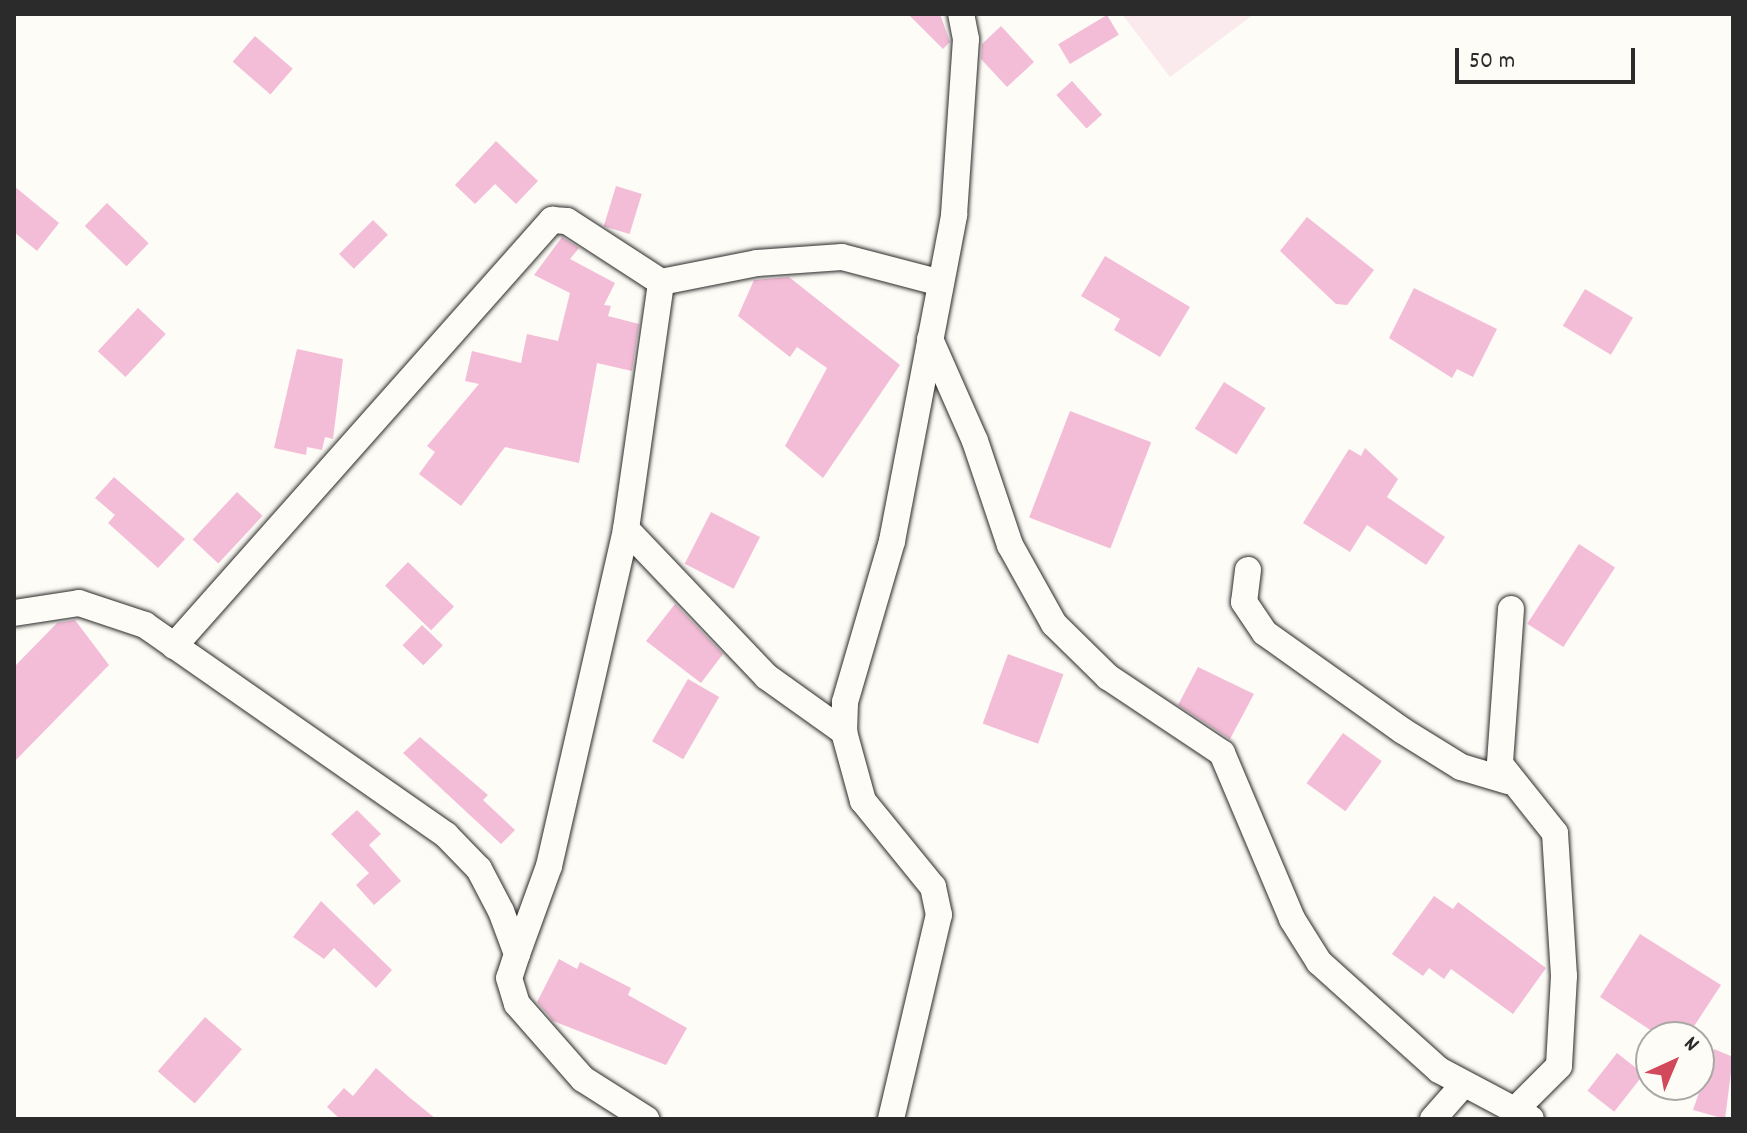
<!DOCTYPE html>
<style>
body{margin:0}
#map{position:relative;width:1747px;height:1133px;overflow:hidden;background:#fdfcf7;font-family:Dekko,sans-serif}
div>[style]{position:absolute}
.built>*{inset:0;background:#fae9ed}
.building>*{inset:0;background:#f4bdd7;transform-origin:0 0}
.roads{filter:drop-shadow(0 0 2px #2b2b2b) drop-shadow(0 0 2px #2b2b2b)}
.street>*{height:26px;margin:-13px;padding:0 13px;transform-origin:13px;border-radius:13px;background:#fdfcf7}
span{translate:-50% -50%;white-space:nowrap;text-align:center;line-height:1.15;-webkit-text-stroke:6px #fdfcf7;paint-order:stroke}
.frame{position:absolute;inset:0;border:16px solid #2b2b2b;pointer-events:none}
.north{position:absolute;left:1635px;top:1021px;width:80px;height:80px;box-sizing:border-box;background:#fdfcf7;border:2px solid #a9a8a5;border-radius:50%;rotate:44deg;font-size:22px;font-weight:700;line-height:32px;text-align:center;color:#2b2b2b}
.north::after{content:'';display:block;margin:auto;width:28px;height:36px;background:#d1495b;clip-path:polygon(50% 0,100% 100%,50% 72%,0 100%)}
.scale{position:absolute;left:1455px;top:48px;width:180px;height:36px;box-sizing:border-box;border:4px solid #2b2b2b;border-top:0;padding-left:10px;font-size:24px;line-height:28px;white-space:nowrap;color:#2b2b2b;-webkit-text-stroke:6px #fdfcf7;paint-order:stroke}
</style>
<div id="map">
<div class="built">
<div style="clip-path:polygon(1122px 14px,1254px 14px,1170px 77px)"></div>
</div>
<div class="building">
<div style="clip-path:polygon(908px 14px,940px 14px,950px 42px,943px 49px)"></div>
<div style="left:1107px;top:15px;width:23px;height:57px;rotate:59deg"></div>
<div style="clip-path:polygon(1001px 26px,1034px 62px,1007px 87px,981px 59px,982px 44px)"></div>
<div style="left:255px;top:36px;width:50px;height:34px;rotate:41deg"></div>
<div style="left:1072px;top:81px;width:45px;height:21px;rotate:48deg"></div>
<div style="clip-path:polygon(496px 141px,538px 181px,516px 204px,495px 184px,475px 204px,455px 185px)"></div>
<div style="clip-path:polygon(14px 186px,59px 223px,37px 251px,14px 232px)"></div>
<div style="left:616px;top:186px;width:27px;height:42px;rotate:17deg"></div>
<div style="left:107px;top:203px;width:58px;height:32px;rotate:44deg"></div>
<div style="clip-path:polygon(1307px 217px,1374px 270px,1347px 305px,1336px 304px,1280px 251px)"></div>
<div style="left:373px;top:220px;width:21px;height:48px;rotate:45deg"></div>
<div style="clip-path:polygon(562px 237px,579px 248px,570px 259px,615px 283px,604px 305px,611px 306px,608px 316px,639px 324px,632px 371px,597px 363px,579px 463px,505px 447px,461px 506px,419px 474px,435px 452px,427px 446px,479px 384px,465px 381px,472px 351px,521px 363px,527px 334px,558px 341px,570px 293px,534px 275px)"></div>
<div style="clip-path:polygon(1105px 256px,1190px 307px,1160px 357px,1114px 330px,1120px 319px,1081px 296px)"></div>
<div style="clip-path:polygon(789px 277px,900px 365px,823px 478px,785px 446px,827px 368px,797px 347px,790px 357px,738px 316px,754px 280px)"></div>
<div style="clip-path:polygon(1414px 288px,1497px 329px,1473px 377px,1457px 369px,1452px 378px,1389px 338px)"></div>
<div style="left:1585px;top:289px;width:56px;height:43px;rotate:31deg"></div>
<div style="left:138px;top:308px;width:38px;height:59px;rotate:43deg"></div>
<div style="clip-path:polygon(297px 349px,343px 359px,333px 439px,325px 437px,322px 450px,307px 447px,306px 455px,274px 448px)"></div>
<div style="left:1224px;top:382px;width:49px;height:55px;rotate:32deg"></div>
<div style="left:1070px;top:411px;width:87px;height:114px;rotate:21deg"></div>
<div style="clip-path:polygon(1365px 448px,1398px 479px,1387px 497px,1445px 537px,1426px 565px,1367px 525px,1350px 552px,1303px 523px,1349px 449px,1361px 456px)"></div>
<div style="clip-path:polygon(114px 477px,185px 539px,158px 568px,108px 523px,115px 515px,95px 498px)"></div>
<div style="left:237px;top:492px;width:35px;height:65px;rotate:43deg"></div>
<div style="left:711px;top:512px;width:55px;height:58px;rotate:27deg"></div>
<div style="left:1579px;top:544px;width:43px;height:95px;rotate:33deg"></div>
<div style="left:408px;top:562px;width:64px;height:33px;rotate:44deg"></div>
<div style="clip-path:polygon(675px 604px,723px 654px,701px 683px,646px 641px)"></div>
<div style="clip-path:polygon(75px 620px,109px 665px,14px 762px,14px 667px,57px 623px)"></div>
<div style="left:422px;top:625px;width:29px;height:28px;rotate:44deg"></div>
<div style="left:1008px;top:654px;width:59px;height:74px;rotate:20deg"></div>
<div style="clip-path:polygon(1198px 667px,1254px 694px,1230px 739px,1178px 705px)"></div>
<div style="left:688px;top:679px;width:36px;height:72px;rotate:30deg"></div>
<div style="left:1343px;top:733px;width:48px;height:62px;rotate:36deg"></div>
<div style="clip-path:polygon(420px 737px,488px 795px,483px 800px,515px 830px,501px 844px,403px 753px)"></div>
<div style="clip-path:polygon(357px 810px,381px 834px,369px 845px,401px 881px,374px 905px,356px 885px,369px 873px,331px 834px)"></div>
<div style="clip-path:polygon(1434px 896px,1453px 909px,1458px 902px,1546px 968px,1513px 1014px,1451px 969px,1444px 979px,1429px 968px,1423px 976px,1392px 954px)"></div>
<div style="clip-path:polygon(321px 901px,392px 970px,376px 988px,334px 948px,324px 959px,293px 937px)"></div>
<div style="clip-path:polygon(1640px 934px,1721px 985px,1687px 1037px,1661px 1037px,1600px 997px)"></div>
<div style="clip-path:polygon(559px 959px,577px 969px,580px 962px,631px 988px,628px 995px,687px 1028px,666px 1065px,553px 1021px,537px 1002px)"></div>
<div style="left:205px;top:1017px;width:49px;height:72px;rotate:41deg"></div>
<div style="clip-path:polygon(1714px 1049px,1733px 1057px,1725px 1119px,1693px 1110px)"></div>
<div style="left:1617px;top:1053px;width:34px;height:48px;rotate:38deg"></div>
<div style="clip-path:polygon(376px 1068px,409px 1097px,436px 1119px,340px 1119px,327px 1107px,344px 1088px,353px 1096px)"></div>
</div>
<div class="roads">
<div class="street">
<div style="left:930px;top:339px;width:111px;rotate:66.2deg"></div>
<div style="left:975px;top:441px;width:110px;rotate:71.4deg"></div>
<div style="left:1010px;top:545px;width:90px;rotate:60.9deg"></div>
<div style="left:1054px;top:624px;width:76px;rotate:44.5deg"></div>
<div style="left:1108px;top:677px;width:137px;rotate:33.7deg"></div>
<div style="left:1222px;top:753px;width:180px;rotate:67.1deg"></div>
<div style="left:1292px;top:919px;width:51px;rotate:57.9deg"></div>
<div style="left:1319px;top:962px;width:161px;rotate:42deg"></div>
<div style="left:1439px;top:1070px;width:104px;rotate:28deg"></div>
<div style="left:626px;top:529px;width:204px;rotate:46.4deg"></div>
<div style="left:767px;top:677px;width:95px;rotate:35.5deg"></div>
<div style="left:1248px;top:570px;width:32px;rotate:97deg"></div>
<div style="left:1244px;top:602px;width:37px;rotate:56deg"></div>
<div style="left:1265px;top:633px;width:169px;rotate:35.4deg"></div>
<div style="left:1403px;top:731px;width:68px;rotate:31.8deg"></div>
<div style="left:1461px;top:767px;width:49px;rotate:16.6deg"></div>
<div style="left:1511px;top:609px;width:155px;rotate:94.1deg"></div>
<div style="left:1500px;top:764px;width:88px;rotate:51.4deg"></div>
<div style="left:1555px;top:833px;width:143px;rotate:86.4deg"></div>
<div style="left:1564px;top:976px;width:90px;rotate:93.2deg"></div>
<div style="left:1559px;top:1066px;width:61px;rotate:135deg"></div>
<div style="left:14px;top:613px;width:66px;rotate:-8.7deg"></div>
<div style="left:79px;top:603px;width:70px;rotate:18.4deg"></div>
<div style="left:145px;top:625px;width:367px;rotate:34.9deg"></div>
<div style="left:446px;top:835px;width:47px;rotate:45.9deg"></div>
<div style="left:479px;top:869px;width:47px;rotate:62.4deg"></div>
<div style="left:501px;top:911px;width:46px;rotate:69.6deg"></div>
<div style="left:517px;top:954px;width:25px;rotate:108deg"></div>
<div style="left:509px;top:978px;width:27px;rotate:73deg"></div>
<div style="left:517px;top:1004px;width:100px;rotate:48.7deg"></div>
<div style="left:583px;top:1079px;width:75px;rotate:32.4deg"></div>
<div style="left:174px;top:646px;width:570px;rotate:-48.42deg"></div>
<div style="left:552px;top:220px;width:15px;rotate:4deg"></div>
<div style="left:567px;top:221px;width:112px;rotate:33deg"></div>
<div style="left:661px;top:282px;width:98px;rotate:-11.2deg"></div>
<div style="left:757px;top:263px;width:85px;rotate:-4deg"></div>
<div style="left:842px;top:257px;width:102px;rotate:14.7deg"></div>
<div style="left:517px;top:954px;width:94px;rotate:-70deg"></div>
<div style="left:549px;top:866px;width:346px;rotate:-77.1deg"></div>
<div style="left:626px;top:529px;width:249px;rotate:-81.9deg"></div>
<div style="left:891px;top:1119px;width:210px;rotate:-76.8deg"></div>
<div style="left:939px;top:915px;width:29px;rotate:-102deg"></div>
<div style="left:933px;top:887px;width:111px;rotate:-129.1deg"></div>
<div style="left:863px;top:801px;width:72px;rotate:-105.4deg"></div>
<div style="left:844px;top:732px;width:30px;rotate:-88deg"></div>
<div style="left:845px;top:702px;width:168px;rotate:-73.7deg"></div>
<div style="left:892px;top:541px;width:332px;rotate:-79.2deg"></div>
<div style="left:954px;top:215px;width:176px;rotate:-86.1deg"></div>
<div style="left:966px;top:39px;width:25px;rotate:-101deg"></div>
<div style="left:1433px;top:1119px;width:45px;rotate:-48.6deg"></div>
</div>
</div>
<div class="frame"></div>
<div class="north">N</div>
<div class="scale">50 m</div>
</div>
